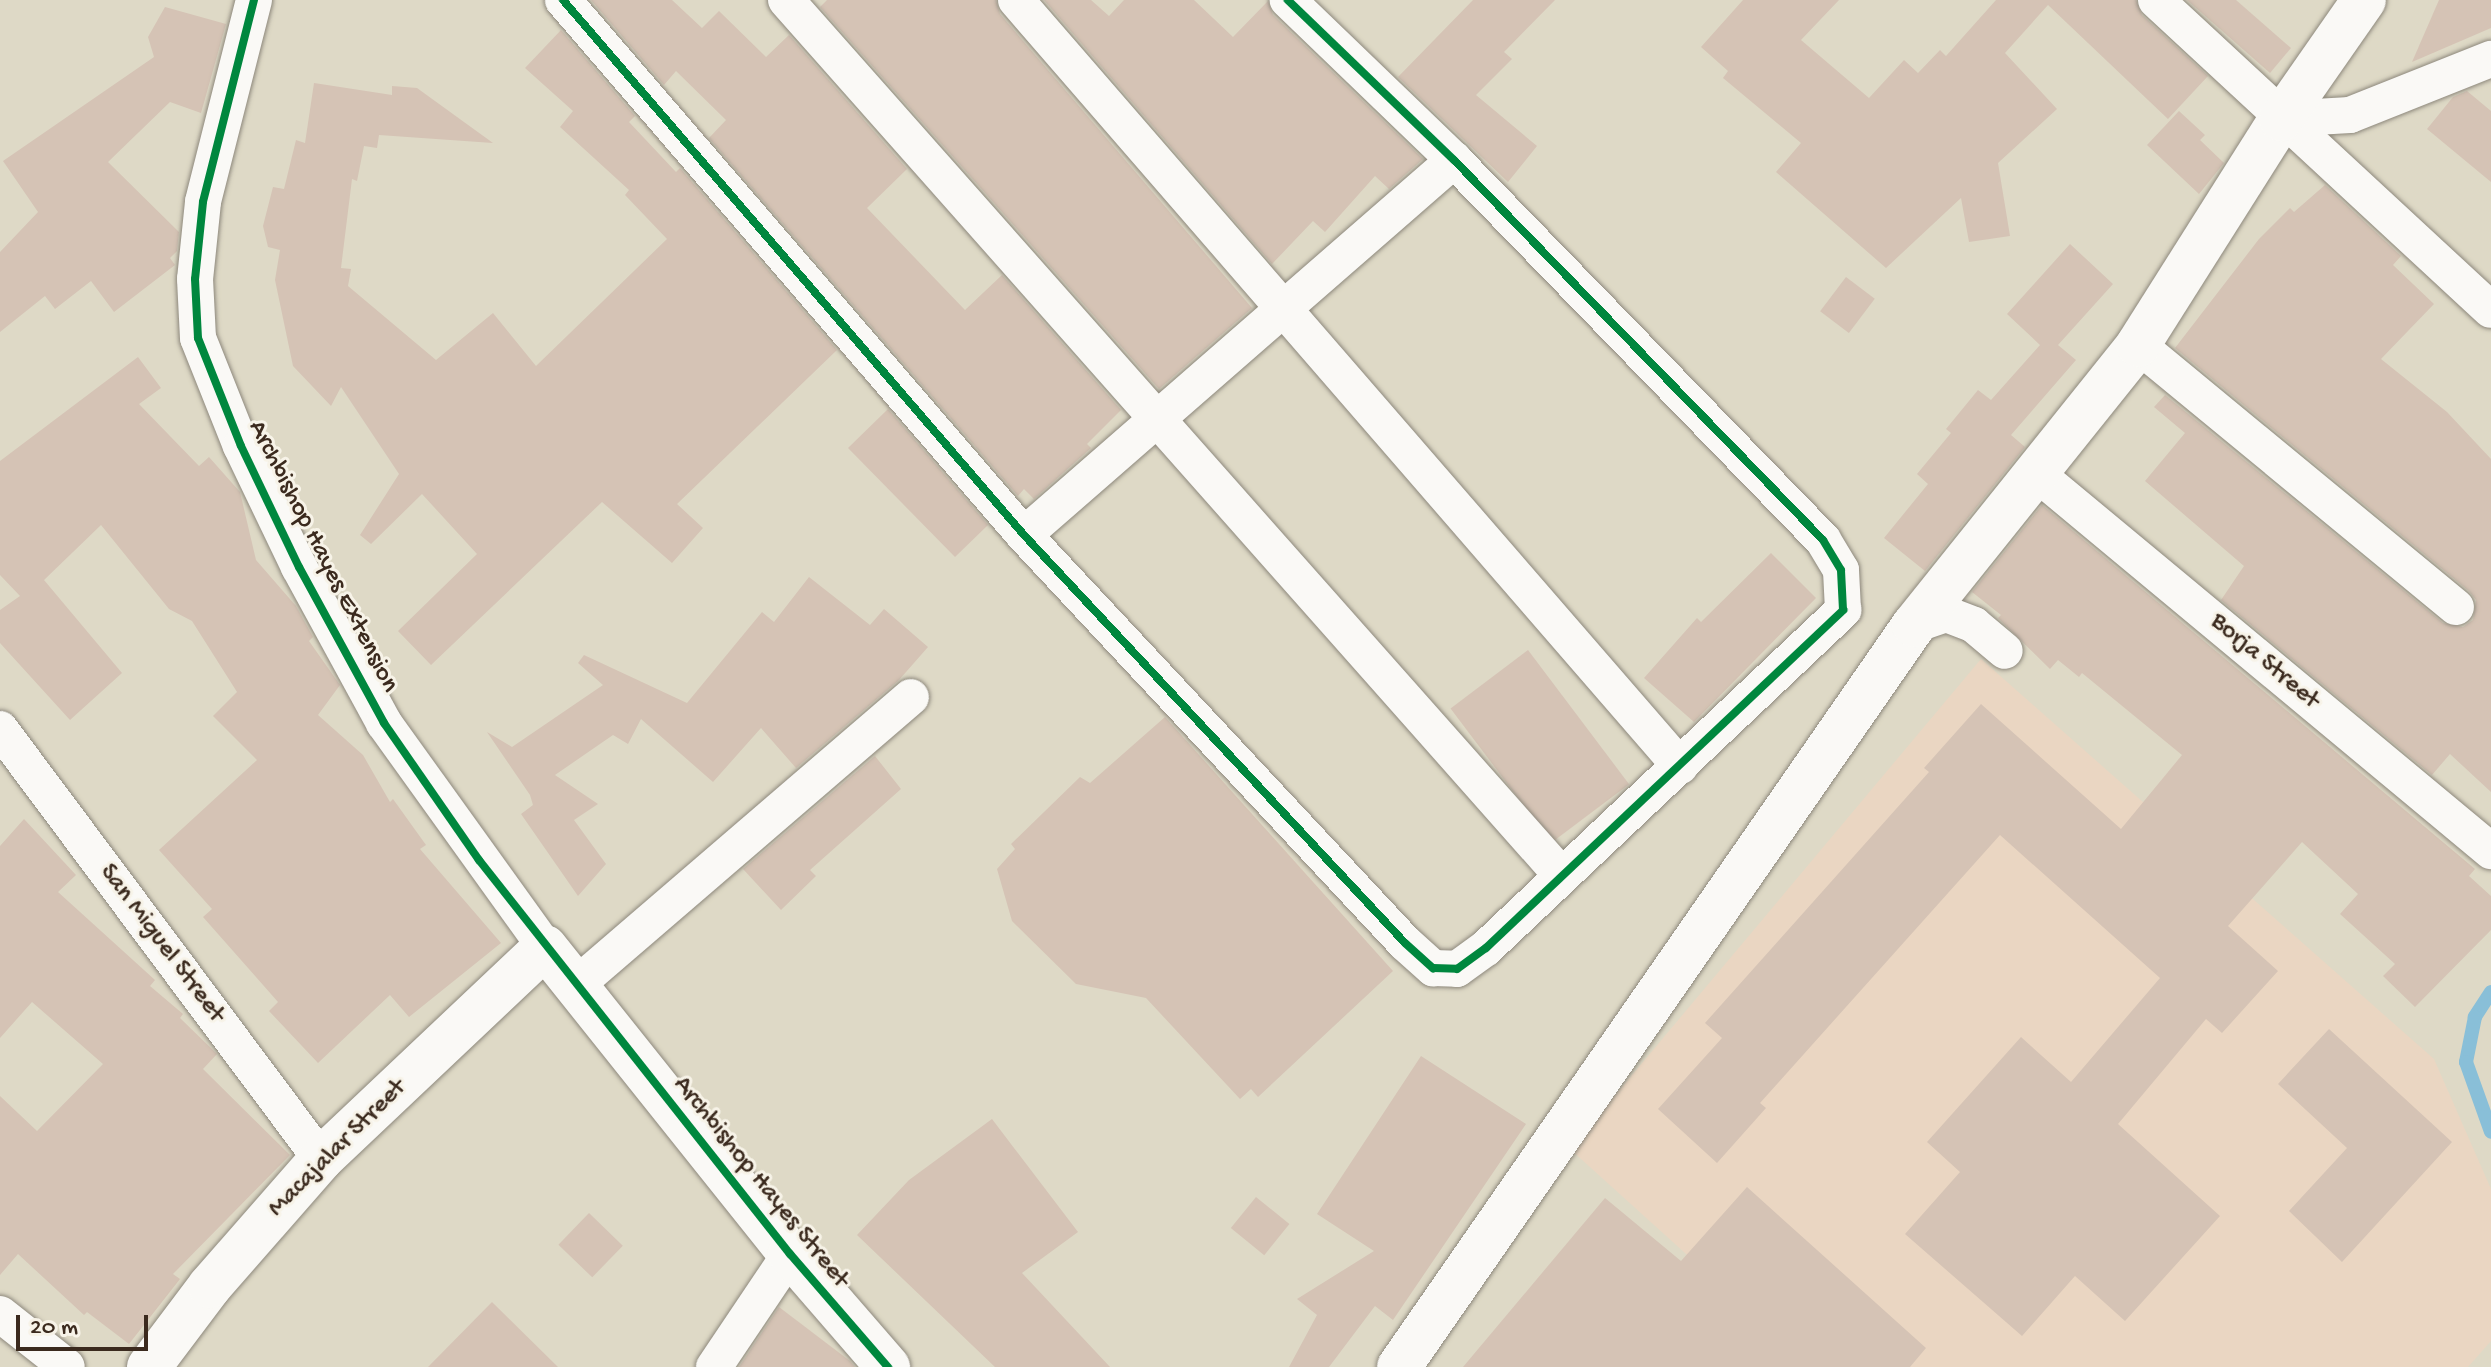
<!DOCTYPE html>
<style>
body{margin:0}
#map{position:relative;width:2491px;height:1367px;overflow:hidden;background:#ded9c6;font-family:"Gochi Hand",sans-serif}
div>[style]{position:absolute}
.built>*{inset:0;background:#ead6c2}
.stream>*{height:14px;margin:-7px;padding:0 7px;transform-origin:7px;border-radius:7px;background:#89bfd8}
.building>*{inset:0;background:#d5c3b5;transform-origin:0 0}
.roads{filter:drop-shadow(0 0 2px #8d887c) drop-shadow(0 0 2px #8d887c)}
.minor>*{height:36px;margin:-18px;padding:0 18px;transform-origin:18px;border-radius:18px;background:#faf9f6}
.tertiary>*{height:44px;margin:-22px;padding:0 22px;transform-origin:22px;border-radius:22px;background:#faf9f6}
.secondary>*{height:44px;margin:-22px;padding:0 22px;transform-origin:22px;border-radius:22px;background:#faf9f6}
.cycleway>*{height:8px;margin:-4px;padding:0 4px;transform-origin:4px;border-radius:4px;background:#00873e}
span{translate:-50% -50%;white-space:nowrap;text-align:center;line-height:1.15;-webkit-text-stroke:6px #f7f3e8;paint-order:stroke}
.street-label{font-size:26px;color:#3b2a1e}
.scale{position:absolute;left:16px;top:1315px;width:132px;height:36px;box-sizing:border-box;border:4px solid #3b2a1e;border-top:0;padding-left:10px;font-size:24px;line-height:28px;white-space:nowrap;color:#3b2a1e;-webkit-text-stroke:6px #f7f3e8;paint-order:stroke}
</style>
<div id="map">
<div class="built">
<div style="clip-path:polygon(1981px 659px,2434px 1059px,2491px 1189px,2491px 1341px,2468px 1367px,1811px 1367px,1570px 1149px)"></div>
</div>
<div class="stream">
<div style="left:2491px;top:992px;width:30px;rotate:123deg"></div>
<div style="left:2475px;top:1017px;width:46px;rotate:101.3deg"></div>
<div style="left:2466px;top:1062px;width:74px;rotate:70.3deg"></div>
</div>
<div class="building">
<div style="clip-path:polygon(591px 0,672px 0,702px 28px,719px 11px,766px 57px,789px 35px,907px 169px,867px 208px,965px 310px,1002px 275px,1121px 410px,1087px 444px,1091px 448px,1034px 499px,1024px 489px,1018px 496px,709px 138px,726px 120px,676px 71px,664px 85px)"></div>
<div style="clip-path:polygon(827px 0,996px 0,1000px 14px,1252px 308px,1159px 389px,820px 7px)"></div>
<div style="clip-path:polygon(1044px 0,1091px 0,1109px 16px,1124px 0,1194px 0,1233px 37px,1268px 1px,1273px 15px,1423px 159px,1389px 189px,1375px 176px,1325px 232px,1313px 221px,1272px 264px)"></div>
<div style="clip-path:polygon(1473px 0,1555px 0,1504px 52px,1512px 59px,1476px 95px,1537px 146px,1508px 182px,1398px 77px)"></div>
<div style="clip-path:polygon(1743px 0,1839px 0,1801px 40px,1869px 98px,1904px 60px,1918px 73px,1940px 50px,1946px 56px,1996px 0,2136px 0,2142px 15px,2208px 76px,2168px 119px,2048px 5px,2005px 53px,2057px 109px,1998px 163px,2010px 236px,1969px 242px,1961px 198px,1886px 268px,1776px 172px,1801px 143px,1723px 78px,1728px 71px,1701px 47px)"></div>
<div style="clip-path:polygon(2187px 0,2236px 0,2291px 48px,2270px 73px)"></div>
<div style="clip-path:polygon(2439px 0,2491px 0,2491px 28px,2412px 62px)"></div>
<div style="clip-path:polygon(165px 7px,226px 24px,201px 113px,170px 102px,108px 162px,179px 232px,177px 251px,170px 258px,175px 265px,114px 312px,91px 281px,55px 309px,45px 296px,0 332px,0 252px,38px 212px,3px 161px,154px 57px,148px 37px)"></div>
<div style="clip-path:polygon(561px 30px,635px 116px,629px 122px,676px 172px,680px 168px,837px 350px,677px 504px,703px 528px,672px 563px,602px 502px,431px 665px,398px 631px,477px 554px,422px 494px,371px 544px,360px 535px,399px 474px,341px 387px,331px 406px,293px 366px,275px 280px,280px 250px,268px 247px,263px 226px,273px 187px,284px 189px,296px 140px,305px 143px,314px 83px,392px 95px,392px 86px,417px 88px,493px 143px,379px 135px,377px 148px,364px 146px,357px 181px,352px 179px,341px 268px,351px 269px,348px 286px,436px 360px,493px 313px,536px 366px,667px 239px,625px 195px,629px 190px,560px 127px,573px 111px,525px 68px)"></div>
<div style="clip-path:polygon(2467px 91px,2491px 111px,2491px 182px,2427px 129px,2453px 97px)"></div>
<div style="clip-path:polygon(2179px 111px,2205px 135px,2200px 140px,2224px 163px,2199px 194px,2147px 145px)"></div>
<div style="clip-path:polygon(2325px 185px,2401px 256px,2393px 265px,2434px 304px,2381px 359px,2447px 412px,2491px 459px,2491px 792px,2450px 754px,2432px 775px,2221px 600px,2244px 566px,2145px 481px,2185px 433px,2154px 407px,2165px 395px,2443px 623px,2463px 627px,2473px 620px,2476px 600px,2469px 591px,2175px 348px,2259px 239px,2290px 208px,2294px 212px)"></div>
<div style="clip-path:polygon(2070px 244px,2113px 284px,2058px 345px,2076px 360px,2011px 435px,2025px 447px,1925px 571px,1884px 538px,1928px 484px,1917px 474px,1951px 433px,1946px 429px,1978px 390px,1991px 400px,2040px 345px,2007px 314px)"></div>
<div style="left:1846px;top:277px;width:36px;height:43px;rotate:37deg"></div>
<div style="clip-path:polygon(138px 357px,161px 388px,139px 404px,199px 466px,209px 457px,240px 492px,256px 560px,296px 606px,313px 637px,309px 641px,340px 685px,318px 715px,363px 755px,390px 802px,393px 799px,426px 845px,420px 849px,501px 943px,409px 1017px,390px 995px,318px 1063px,269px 1011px,278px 1002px,203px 917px,212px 909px,159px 850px,257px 760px,213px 716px,237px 692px,192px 621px,169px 609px,101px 525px,44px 580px,122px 673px,70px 720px,0 643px,0 610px,20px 596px,0 575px,0 461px)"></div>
<div style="clip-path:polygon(888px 409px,988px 525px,955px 557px,848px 448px)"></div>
<div style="clip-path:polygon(2042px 505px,2475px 869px,2469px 876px,2491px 896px,2491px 930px,2415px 1007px,2383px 976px,2395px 964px,2340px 914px,2358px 894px,2302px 842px,2228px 926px,2278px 971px,2222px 1033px,2206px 1019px,2118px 1124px,2220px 1216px,2125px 1321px,2075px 1276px,2022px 1336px,1905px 1234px,1960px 1172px,1927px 1142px,2021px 1037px,2071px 1082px,2160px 978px,2000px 835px,1760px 1103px,1766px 1108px,1717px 1163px,1658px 1109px,1722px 1038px,1705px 1023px,1929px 772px,1924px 768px,1981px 704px,2121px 829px,2182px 755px,2082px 673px,2079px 677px,2058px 660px,2050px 669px,1998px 618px,2001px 615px,1972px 592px)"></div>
<div style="clip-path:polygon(1771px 553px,1816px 598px,1694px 722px,1644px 678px,1697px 618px,1701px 622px)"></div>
<div style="clip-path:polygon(809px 577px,870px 625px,884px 609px,928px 647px,899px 680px,796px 768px,761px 728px,713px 782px,641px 719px,628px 744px,613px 735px,555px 775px,598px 804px,574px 820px,606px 864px,578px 896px,521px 814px,533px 805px,530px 795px,487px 732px,512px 747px,603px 685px,578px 663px,584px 655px,687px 703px,762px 612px,774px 622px)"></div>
<div style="left:1528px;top:650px;width:168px;height:97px;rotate:53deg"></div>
<div style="clip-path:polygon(1165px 717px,1393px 971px,1258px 1097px,1251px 1089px,1240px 1099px,1146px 998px,1076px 984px,1012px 921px,997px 869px,1015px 849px,1011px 844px,1080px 777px,1090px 783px)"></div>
<div style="clip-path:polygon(875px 756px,901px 789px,810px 870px,816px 876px,781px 910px,743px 869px)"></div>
<div style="clip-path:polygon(24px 819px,76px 875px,58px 892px,155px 980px,150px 986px,183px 1014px,180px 1018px,217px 1054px,203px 1069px,290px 1155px,173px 1274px,180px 1279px,129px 1344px,87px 1312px,84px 1315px,18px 1254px,0 1275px,0 1096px,37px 1131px,103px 1064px,32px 1002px,0 1038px,0 846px)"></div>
<div style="clip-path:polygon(2329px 1029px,2452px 1142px,2342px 1262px,2289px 1211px,2347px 1148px,2278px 1084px)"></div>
<div style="clip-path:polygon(1421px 1056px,1526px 1124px,1393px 1320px,1375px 1306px,1329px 1367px,1289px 1367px,1317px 1315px,1297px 1299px,1374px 1251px,1317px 1214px)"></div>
<div style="clip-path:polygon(992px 1119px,1078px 1232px,1022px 1273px,1110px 1367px,995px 1367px,857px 1235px,909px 1180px)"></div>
<div style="clip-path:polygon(1747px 1187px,1926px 1348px,1910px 1367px,1463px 1367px,1605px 1198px,1681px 1261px)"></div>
<div style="left:1256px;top:1197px;width:43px;height:40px;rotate:39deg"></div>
<div style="left:589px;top:1213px;width:47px;height:44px;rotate:44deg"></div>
<div style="clip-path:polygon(492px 1302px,558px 1367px,428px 1367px)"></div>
<div style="clip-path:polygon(779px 1307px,850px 1361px,855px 1367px,739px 1367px)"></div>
</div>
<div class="roads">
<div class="minor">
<div style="left:254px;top:0;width:208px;rotate:104.2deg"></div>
<div style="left:203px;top:202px;width:77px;rotate:95.9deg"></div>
<div style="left:195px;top:279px;width:59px;rotate:87.1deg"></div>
<div style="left:198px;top:338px;width:116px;rotate:68.3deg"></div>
<div style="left:241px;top:446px;width:134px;rotate:64.4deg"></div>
<div style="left:299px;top:567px;width:178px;rotate:61.4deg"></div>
<div style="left:384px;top:723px;width:276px;rotate:54.3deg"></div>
<div style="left:563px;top:0;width:706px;rotate:49.25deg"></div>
<div style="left:1024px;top:535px;width:558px;rotate:46.96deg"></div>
<div style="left:1405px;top:943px;width:38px;rotate:42deg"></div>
<div style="left:1433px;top:968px;width:24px;rotate:2deg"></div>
<div style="left:1457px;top:969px;width:36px;rotate:-36deg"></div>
<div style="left:1486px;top:948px;width:492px;rotate:-43.4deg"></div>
<div style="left:1843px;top:610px;width:40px;rotate:-92.9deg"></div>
<div style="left:1841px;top:570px;width:35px;rotate:-121deg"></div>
<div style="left:1823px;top:540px;width:530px;rotate:-134.16deg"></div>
<div style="left:1454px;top:160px;width:231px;rotate:-136.1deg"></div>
<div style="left:786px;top:0;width:1170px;rotate:48.46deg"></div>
<div style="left:1016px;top:0;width:1014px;rotate:49.08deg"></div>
<div style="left:2156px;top:0;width:456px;rotate:42.8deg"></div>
<div style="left:2281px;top:119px;width:69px;rotate:-3.3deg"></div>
<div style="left:2350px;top:115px;width:152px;rotate:-21.7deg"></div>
<div style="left:2138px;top:345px;width:412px;rotate:39.5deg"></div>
<div style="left:2036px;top:473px;width:592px;rotate:39.72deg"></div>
<div style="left:1024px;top:535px;width:571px;rotate:-41.09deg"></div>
<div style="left:1914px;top:625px;width:34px;rotate:-19deg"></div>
<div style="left:1946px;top:614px;width:30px;rotate:21deg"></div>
<div style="left:1974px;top:625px;width:40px;rotate:40deg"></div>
<div style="left:0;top:729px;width:537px;rotate:53.26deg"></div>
<div style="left:575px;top:986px;width:443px;rotate:-40.7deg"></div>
<div style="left:0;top:1314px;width:85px;rotate:38.3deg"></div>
<div style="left:714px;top:1367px;width:136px;rotate:-56.1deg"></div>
</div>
<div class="tertiary">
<div style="left:149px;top:1367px;width:101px;rotate:-53deg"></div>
<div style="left:210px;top:1286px;width:169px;rotate:-48.8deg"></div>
<div style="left:321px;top:1159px;width:308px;rotate:-43.4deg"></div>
<div style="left:545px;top:947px;width:393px;rotate:51.4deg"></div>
<div style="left:790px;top:1254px;width:150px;rotate:49.1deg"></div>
</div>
<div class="secondary">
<div style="left:1399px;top:1367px;width:903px;rotate:-55.24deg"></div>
<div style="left:1914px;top:625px;width:359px;rotate:-51.3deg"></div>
<div style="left:2138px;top:345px;width:267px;rotate:-57.7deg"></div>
<div style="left:2281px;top:119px;width:145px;rotate:-55.1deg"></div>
</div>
</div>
<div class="cycleway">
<div style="left:254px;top:0;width:208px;rotate:104.2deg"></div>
<div style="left:203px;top:202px;width:77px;rotate:95.9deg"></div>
<div style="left:195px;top:279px;width:59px;rotate:87.1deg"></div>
<div style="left:198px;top:338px;width:116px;rotate:68.3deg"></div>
<div style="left:241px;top:446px;width:134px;rotate:64.4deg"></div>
<div style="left:299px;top:567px;width:178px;rotate:61.4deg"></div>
<div style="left:384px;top:723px;width:167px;rotate:55.3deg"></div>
<div style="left:479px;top:860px;width:502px;rotate:51.71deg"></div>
<div style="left:790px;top:1254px;width:150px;rotate:49.1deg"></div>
<div style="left:563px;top:0;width:706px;rotate:49.25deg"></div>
<div style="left:1024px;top:535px;width:558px;rotate:46.96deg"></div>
<div style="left:1405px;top:943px;width:38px;rotate:42deg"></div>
<div style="left:1433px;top:968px;width:24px;rotate:2deg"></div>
<div style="left:1457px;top:969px;width:36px;rotate:-36deg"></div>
<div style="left:1486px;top:948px;width:492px;rotate:-43.4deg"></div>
<div style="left:1843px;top:610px;width:40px;rotate:-92.9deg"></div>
<div style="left:1841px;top:570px;width:35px;rotate:-121deg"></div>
<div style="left:1823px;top:540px;width:530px;rotate:-134.16deg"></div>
<div style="left:1454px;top:160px;width:231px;rotate:-136.1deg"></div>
</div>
<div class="street-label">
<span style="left:322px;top:557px;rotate:63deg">Archbishop Hayes Extension</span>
<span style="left:2264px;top:662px;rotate:40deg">Borja Street</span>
<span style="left:161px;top:944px;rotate:53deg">San Miguel Street</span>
<span style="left:338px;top:1149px;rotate:-45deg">Macajalar Street</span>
<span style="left:760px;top:1183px;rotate:51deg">Archbishop Hayes Street</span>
</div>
<div class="scale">20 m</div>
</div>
